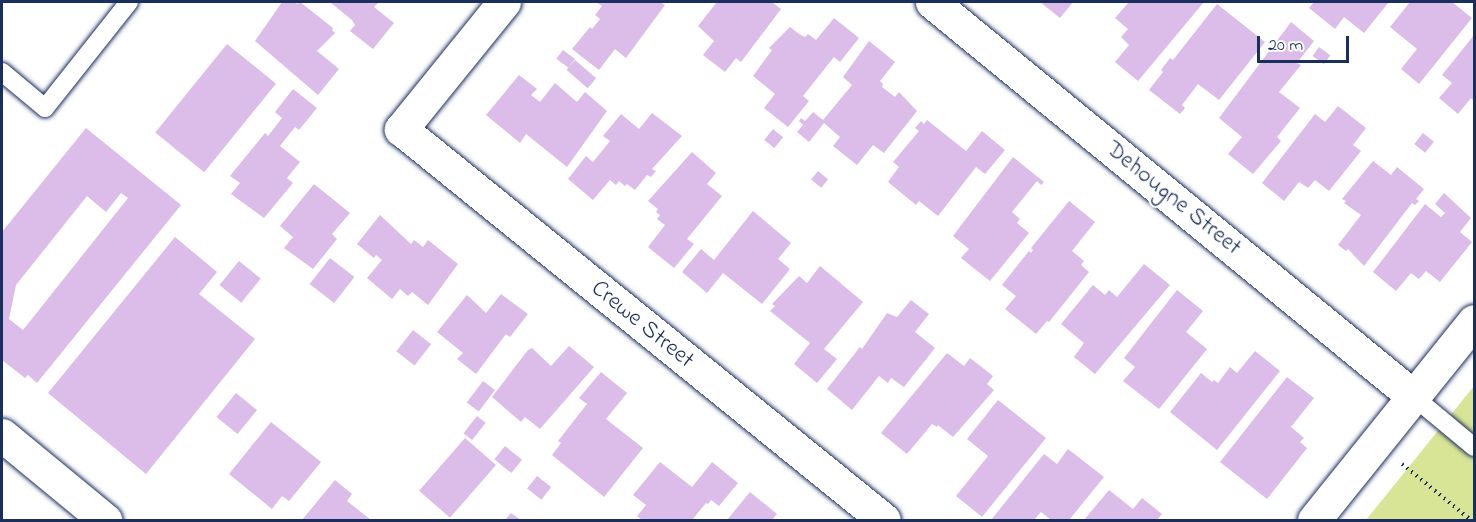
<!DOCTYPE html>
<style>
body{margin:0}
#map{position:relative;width:1476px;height:522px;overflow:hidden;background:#fff;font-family:"Indie Flower",sans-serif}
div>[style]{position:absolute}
.green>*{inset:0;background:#d8e597}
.building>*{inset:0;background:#dcbce9;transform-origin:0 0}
.path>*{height:4px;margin-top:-2px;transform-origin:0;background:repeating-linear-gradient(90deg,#1b2f5e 0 1.5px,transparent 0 6px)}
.roads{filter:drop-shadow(0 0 2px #1b2f5e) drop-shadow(0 0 2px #1b2f5e)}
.lane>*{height:18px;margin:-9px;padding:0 9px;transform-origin:9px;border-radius:9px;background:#fff}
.street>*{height:33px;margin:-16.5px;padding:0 16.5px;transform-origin:16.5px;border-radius:16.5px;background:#fff}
span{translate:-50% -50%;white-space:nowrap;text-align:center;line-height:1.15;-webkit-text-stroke:4.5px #fff;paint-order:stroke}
.street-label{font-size:24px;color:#1b2f5e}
.frame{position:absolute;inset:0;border:3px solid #1b2f5e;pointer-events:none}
.scale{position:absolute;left:1257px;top:36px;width:92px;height:27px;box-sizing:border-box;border:3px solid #1b2f5e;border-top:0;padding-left:8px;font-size:18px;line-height:21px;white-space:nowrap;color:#1b2f5e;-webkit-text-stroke:4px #fff;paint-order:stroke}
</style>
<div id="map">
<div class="green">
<div style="clip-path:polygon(1474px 386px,1474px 520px,1366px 520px)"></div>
</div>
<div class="building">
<div style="clip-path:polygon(282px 2px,294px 2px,298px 4px,300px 2px,333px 28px,332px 30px,335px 33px,317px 51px,339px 69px,318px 95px,255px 41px)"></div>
<div style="clip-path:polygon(330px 2px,379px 2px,374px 7px,394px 23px,373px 49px,350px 31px,355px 25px,352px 20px)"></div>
<div style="clip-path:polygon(596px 2px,660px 2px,665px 5px,626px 58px,615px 49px,599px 70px,572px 49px,590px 27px,592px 29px,600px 19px,595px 15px,602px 6px)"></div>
<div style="clip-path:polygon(717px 2px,772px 2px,781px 9px,741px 62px,736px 58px,725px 72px,703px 55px,714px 41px,698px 26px)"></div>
<div style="clip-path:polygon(1040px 2px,1073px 2px,1060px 18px)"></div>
<div style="clip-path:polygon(1129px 2px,1204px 2px,1138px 81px,1115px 62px,1129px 45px,1121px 37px,1128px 29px,1115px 18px)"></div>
<div style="clip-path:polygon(1314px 2px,1389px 2px,1364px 33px,1344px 17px,1335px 29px,1309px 8px)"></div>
<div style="clip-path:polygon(1410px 2px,1452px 2px,1472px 18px,1419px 84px,1401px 69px,1417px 49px,1390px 27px)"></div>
<div style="clip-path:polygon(1217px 4px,1265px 42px,1219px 100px,1198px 84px,1182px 105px,1185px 108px,1180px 114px,1149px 90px,1163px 72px,1161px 70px,1170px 58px,1173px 60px)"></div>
<div style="clip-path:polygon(834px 18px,859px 38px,840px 62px,834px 57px,803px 96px,809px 101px,788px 127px,764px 108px,775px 94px,753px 76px,772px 50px,769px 48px,790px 27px,799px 34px,805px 37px,808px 34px,816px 40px)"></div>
<div style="clip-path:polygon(1291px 22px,1314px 41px,1297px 63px,1301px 65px,1279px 92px,1300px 108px,1277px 137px,1281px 141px,1253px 174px,1228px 154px,1242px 137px,1219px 118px)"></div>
<div style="clip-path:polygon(1474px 35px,1474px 101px,1471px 98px,1458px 114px,1439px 98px,1452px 83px,1442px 75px)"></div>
<div style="clip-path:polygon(869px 41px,895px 62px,880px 81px,883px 84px,882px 87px,895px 97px,899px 92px,917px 111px,884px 153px,873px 145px,857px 165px,833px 146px,840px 137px,824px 123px,809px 142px,797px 132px,803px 125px,799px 121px,801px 118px,805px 121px,813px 112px,823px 120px,852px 85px,843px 77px)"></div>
<div style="left:227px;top:44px;width:63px;height:114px;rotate:39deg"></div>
<div style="left:1319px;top:47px;width:14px;height:11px;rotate:36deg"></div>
<div style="left:563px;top:50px;width:15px;height:11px;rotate:37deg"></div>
<div style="left:575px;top:60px;width:28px;height:13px;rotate:41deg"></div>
<div style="clip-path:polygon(519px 75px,537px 89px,531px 95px,540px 102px,555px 83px,577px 102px,585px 92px,607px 111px,567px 167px,526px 134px,520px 143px,486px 115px)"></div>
<div style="clip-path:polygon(293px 89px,317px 108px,299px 130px,295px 127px,280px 146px,300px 162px,287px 178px,293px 183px,264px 218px,231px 194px,240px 183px,230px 176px,265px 133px,268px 136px,282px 118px,275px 112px)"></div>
<div style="clip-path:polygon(1338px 106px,1366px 128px,1353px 145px,1361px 151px,1329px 191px,1315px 180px,1308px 188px,1299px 182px,1284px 201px,1262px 183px,1315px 114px,1325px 122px)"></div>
<div style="clip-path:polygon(652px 113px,682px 136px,652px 169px,656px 171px,651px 177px,647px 175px,635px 190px,627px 184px,625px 186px,619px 181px,616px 185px,610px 180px,593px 200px,568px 179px,586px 156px,593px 162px,610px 141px,603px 136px,621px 114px,639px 129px)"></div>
<div style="clip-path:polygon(927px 120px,966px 151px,982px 131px,1005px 150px,985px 174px,976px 167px,938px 216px,919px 201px,916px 205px,888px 182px,899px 167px,893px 162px,919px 131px,915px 128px,921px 121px,924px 124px)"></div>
<div style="clip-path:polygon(evenodd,86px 128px,181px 205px,37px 383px,28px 375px,25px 378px,2px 360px,2px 232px,86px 128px,121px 193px,128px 198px,23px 330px,9px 319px,16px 285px,87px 196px,106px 212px,121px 193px)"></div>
<div style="left:773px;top:129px;width:13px;height:14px;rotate:39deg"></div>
<div style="left:1423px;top:133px;width:14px;height:14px;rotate:39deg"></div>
<div style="clip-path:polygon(692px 152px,716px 173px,707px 184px,722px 196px,687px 239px,694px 244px,674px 268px,648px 247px,665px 225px,657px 219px,660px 215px,656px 212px,658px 209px,648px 201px)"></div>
<div style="clip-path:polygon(1013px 157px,1044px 182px,1041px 185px,1037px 181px,1012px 212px,1020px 219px,1017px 223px,1029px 233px,990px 281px,961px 258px,969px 249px,953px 236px)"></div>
<div style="clip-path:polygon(1373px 161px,1391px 175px,1397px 167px,1424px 189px,1416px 199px,1419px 201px,1415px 205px,1412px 203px,1364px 266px,1348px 249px,1346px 251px,1338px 245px,1361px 215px,1344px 203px,1346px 201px,1342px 199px)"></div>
<div style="left:818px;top:171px;width:13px;height:11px;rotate:39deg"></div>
<div style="clip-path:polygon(314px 184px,350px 213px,332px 234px,337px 239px,313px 269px,284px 248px,293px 237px,280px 226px)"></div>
<div style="clip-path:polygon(1444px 193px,1471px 218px,1460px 232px,1472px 242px,1440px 282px,1426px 271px,1419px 279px,1411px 273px,1396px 291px,1373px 272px,1425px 204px,1441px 217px,1445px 213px,1435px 204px)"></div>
<div style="clip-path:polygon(1069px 201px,1095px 222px,1072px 251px,1084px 261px,1081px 265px,1089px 272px,1049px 322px,1047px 321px,1036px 334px,1005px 309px,1016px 296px,1002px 285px,1029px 251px,1031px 253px,1033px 250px,1031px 248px)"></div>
<div style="clip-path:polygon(753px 211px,791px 243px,778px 259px,790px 269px,762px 304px,723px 273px,707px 293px,682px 272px,701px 249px,714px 260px)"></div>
<div style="clip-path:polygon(380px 215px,411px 244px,414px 240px,423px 247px,428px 240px,458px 264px,428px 305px,412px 292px,408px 296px,400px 289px,392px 299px,367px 278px,382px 260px,376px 255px,374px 258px,357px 244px)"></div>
<div style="clip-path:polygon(175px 237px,217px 272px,199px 294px,255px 339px,146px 474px,48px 393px)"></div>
<div style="left:330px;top:258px;width:31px;height:33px;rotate:38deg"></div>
<div style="left:239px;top:261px;width:28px;height:31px;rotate:39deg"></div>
<div style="clip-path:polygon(1144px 264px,1170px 285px,1095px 374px,1074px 357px,1084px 343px,1061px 324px,1093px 285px,1105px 295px,1109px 290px,1117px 297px)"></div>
<div style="clip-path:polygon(820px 266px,863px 302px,824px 349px,837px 359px,817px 383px,794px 364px,810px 343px,770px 311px,775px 306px,772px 304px,799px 276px,807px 283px)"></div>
<div style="clip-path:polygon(1177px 290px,1203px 311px,1186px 332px,1207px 349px,1159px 409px,1123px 381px,1135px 367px,1124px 358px)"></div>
<div style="clip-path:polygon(501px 294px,528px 314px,510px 337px,506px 334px,476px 374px,457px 359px,463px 353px,437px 332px,467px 295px,486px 313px)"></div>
<div style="clip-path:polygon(911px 300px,929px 314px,915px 332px,935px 348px,904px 387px,891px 378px,888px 383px,879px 376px,852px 410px,827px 389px,860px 347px,862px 349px,887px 313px,897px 317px)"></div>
<div style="left:413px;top:330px;width:23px;height:27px;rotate:38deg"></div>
<div style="clip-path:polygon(569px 346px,594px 367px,540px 429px,525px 417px,521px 422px,492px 397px,528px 350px,532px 348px,551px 366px)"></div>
<div style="clip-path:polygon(1255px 351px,1280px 371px,1217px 450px,1170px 412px,1201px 373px,1212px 382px,1214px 380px,1218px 383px,1230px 367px,1237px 373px)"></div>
<div style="clip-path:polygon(947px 353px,964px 366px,970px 358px,993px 376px,987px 384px,994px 390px,953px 437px,938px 425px,937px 427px,932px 424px,907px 454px,881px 433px)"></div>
<div style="clip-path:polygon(601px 372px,627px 393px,606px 419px,643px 448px,604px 497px,552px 455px,561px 443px,558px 441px,587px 404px,579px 398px)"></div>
<div style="clip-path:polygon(1287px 377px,1314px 398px,1291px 427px,1304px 438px,1300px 442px,1307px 448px,1267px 499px,1220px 462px)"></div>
<div style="left:483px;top:381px;width:15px;height:27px;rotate:37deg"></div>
<div style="left:236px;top:393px;width:27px;height:31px;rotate:39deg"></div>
<div style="clip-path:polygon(998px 400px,1046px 438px,982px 517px,956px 496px,988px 456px,967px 439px)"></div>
<div style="left:477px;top:416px;width:11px;height:22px;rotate:38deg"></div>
<div style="clip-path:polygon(271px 422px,321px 462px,289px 501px,282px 496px,272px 509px,229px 474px)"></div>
<div style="left:465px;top:438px;width:41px;height:70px;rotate:41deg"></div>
<div style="left:505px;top:446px;width:22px;height:17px;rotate:39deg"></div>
<div style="clip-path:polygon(1068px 449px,1104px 477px,1069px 520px,1051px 520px,1041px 512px,1034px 520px,991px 520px,1044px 454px,1057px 464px)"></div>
<div style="clip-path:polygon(660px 462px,692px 487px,712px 462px,738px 483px,719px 506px,711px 500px,708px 504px,706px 503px,692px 520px,642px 520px,637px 516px,646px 505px,633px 495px)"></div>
<div style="left:537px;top:476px;width:18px;height:16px;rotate:38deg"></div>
<div style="clip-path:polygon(335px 480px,352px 494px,347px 501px,371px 520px,302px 520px)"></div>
<div style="clip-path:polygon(1109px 490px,1133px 509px,1142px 498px,1162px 514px,1157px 520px,1084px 520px)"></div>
<div style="clip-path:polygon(750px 492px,777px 514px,772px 520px,727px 520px)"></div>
<div style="clip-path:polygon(511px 513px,521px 520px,505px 520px)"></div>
</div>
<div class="path">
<div style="left:1402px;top:464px;width:89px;rotate:39.1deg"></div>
</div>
<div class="roads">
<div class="lane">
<div style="left:2px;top:72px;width:56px;rotate:39.9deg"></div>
<div style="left:45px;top:108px;width:135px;rotate:-51.6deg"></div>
<div style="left:1414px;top:397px;width:78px;rotate:39.8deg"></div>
</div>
<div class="street">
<div style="left:504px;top:2px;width:164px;rotate:129deg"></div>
<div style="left:401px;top:129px;width:621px;rotate:38.99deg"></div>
<div style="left:932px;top:2px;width:623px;rotate:39.33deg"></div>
<div style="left:2px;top:435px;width:134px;rotate:39.5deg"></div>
<div style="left:1314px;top:520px;width:255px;rotate:-51.2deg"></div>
</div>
</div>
<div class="street-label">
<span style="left:1173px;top:199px;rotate:39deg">Dehougne Street</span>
<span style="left:642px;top:325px;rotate:39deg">Crewe Street</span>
</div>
<div class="frame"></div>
<div class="scale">20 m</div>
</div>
